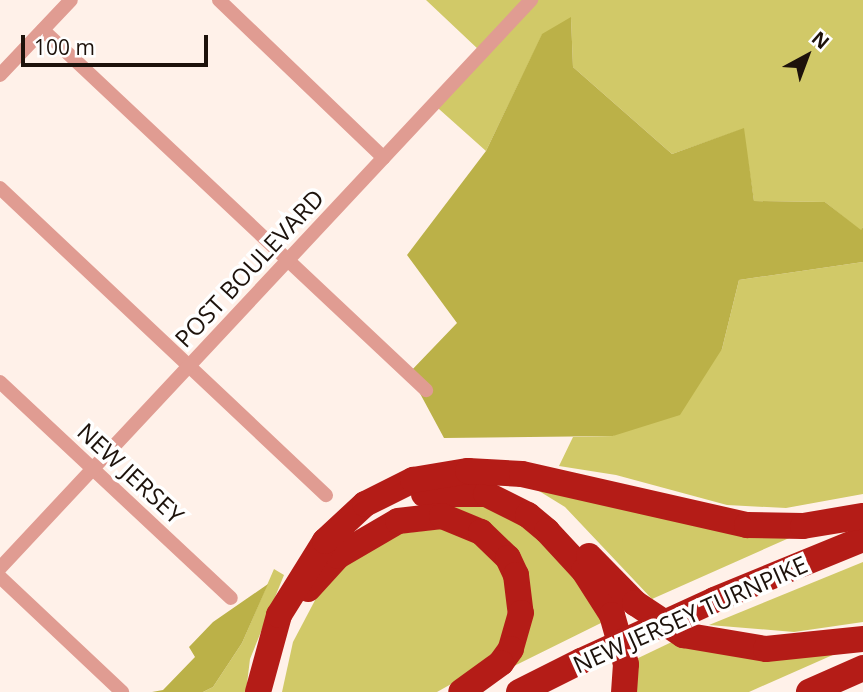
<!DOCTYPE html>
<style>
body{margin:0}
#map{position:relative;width:863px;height:692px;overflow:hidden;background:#fff1e9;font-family:"Open Sans",sans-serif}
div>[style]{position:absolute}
.green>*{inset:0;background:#d1c968}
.forest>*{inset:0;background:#bbb148}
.minor>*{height:14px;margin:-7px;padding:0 7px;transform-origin:7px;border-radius:7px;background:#e09c92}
.motorway>*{height:26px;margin:-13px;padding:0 13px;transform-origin:13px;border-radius:13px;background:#b41c17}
.motorway-bridge>*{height:26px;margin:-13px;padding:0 13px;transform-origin:13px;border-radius:13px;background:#b41c17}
span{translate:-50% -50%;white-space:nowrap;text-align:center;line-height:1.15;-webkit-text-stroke:7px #fff;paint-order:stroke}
.street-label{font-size:24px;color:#1d120b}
.north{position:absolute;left:772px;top:21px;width:70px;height:70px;-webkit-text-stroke:5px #fff;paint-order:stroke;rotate:41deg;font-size:19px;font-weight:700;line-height:28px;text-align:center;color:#1d120b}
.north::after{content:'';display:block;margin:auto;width:24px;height:32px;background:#1d120b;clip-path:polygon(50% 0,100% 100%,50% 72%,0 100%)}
.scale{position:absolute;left:21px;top:35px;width:187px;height:32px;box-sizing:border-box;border:4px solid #1d120b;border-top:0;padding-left:9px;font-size:21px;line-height:24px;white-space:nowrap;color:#1d120b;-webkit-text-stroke:5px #fff;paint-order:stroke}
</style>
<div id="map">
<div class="green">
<div style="clip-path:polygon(426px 0,863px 0,863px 227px,861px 231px,825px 202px,754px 201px,743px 129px,672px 154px,573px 67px,571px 18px,542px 35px,486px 151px,430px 101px,479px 50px)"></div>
<div style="clip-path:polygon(863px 262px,863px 494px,786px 508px,727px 505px,616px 475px,559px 466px,573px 437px,613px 436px,722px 349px,739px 280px)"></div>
<div style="clip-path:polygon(526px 483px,796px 535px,652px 599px,565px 507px)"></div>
<div style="clip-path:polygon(463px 497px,516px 517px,573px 576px,603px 622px,512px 667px,514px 548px,483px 519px,432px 502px)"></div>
<div style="clip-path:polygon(447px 528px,483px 544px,500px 564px,509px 587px,507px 626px,496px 650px,469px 674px,437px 692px,282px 692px,293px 642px,322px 587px,364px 550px,396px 534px)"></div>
<div style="clip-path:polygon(863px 562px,863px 622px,794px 632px,709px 625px)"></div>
<div style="clip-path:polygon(274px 569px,284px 575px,250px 659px,246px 692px,203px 692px,213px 687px,242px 643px)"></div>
<div style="clip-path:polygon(678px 639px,835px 654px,749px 692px,634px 692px,632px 661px)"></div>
</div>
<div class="forest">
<div style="clip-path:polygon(571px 17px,573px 67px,672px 154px,744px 128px,754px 201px,825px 202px,861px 230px,863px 227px,863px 262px,739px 280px,722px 349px,680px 415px,613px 436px,444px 438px,409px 373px,457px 323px,407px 255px,486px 151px,542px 34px)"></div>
<div style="clip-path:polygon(268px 584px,242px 643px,213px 687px,203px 692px,152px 692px,163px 690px,195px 657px,189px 647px,213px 622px)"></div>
</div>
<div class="minor">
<div style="left:219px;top:0;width:228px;rotate:43.8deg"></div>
<div style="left:43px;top:30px;width:526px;rotate:43.23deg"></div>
<div style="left:0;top:75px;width:103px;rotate:-46.6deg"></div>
<div style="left:0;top:188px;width:448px;rotate:43.3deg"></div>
<div style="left:0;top:382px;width:316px;rotate:43.1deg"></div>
<div style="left:0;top:568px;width:778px;rotate:-46.93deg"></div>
<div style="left:0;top:577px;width:168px;rotate:43.3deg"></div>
</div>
<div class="motorway">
<div style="left:424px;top:494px;width:62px"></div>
<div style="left:486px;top:494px;width:47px;rotate:26.6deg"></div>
<div style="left:528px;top:515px;width:25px;rotate:40deg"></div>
<div style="left:547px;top:531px;width:54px;rotate:47.2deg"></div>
<div style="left:584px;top:571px;width:52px;rotate:57.5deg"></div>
<div style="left:612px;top:615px;width:51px;rotate:74.1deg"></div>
<div style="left:626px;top:664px;width:28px;rotate:94deg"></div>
<div style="left:589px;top:556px;width:66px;rotate:45.6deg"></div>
<div style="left:635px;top:603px;width:58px;rotate:33.7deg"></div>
<div style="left:683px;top:635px;width:84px;rotate:9.6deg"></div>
<div style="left:766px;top:649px;width:98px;rotate:-5.9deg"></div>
<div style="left:308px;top:589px;width:45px;rotate:-47.7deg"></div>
<div style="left:338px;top:556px;width:69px;rotate:-30.3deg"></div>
<div style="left:398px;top:521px;width:44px;rotate:-6.5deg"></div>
<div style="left:442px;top:516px;width:42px;rotate:22.3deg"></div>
<div style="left:481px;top:532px;width:37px;rotate:44deg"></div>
<div style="left:508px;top:558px;width:19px;rotate:65deg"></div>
<div style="left:516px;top:575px;width:38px;rotate:83deg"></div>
<div style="left:521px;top:613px;width:37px;rotate:106deg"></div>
<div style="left:511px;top:649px;width:17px;rotate:126deg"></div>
<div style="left:501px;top:663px;width:49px;rotate:144.1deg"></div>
<div style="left:714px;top:600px;width:161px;rotate:-22.3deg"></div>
<div style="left:258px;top:692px;width:80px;rotate:-74.7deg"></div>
<div style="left:279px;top:615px;width:87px;rotate:-58.1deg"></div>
<div style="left:325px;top:541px;width:54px;rotate:-42.8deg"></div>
<div style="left:365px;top:504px;width:54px;rotate:-26.6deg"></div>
<div style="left:413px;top:480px;width:56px;rotate:-9.3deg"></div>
<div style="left:468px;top:471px;width:54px;rotate:3.2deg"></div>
<div style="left:522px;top:474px;width:231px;rotate:12.8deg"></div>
<div style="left:747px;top:525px;width:56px;rotate:1deg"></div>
<div style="left:803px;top:526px;width:61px;rotate:-9.5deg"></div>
<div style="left:519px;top:692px;width:69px;rotate:-26.6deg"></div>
<div style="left:809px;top:692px;width:59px;rotate:-24deg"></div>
</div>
<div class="motorway-bridge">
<div style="left:581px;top:661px;width:146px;rotate:-24.6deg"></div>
</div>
<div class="street-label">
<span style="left:249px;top:268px;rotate:-47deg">POST BOULEVARD</span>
<span style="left:131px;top:473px;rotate:43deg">NEW JERSEY</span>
<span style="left:690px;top:614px;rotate:-24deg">NEW JERSEY TURNPIKE</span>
</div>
<div class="north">N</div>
<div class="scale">100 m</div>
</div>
